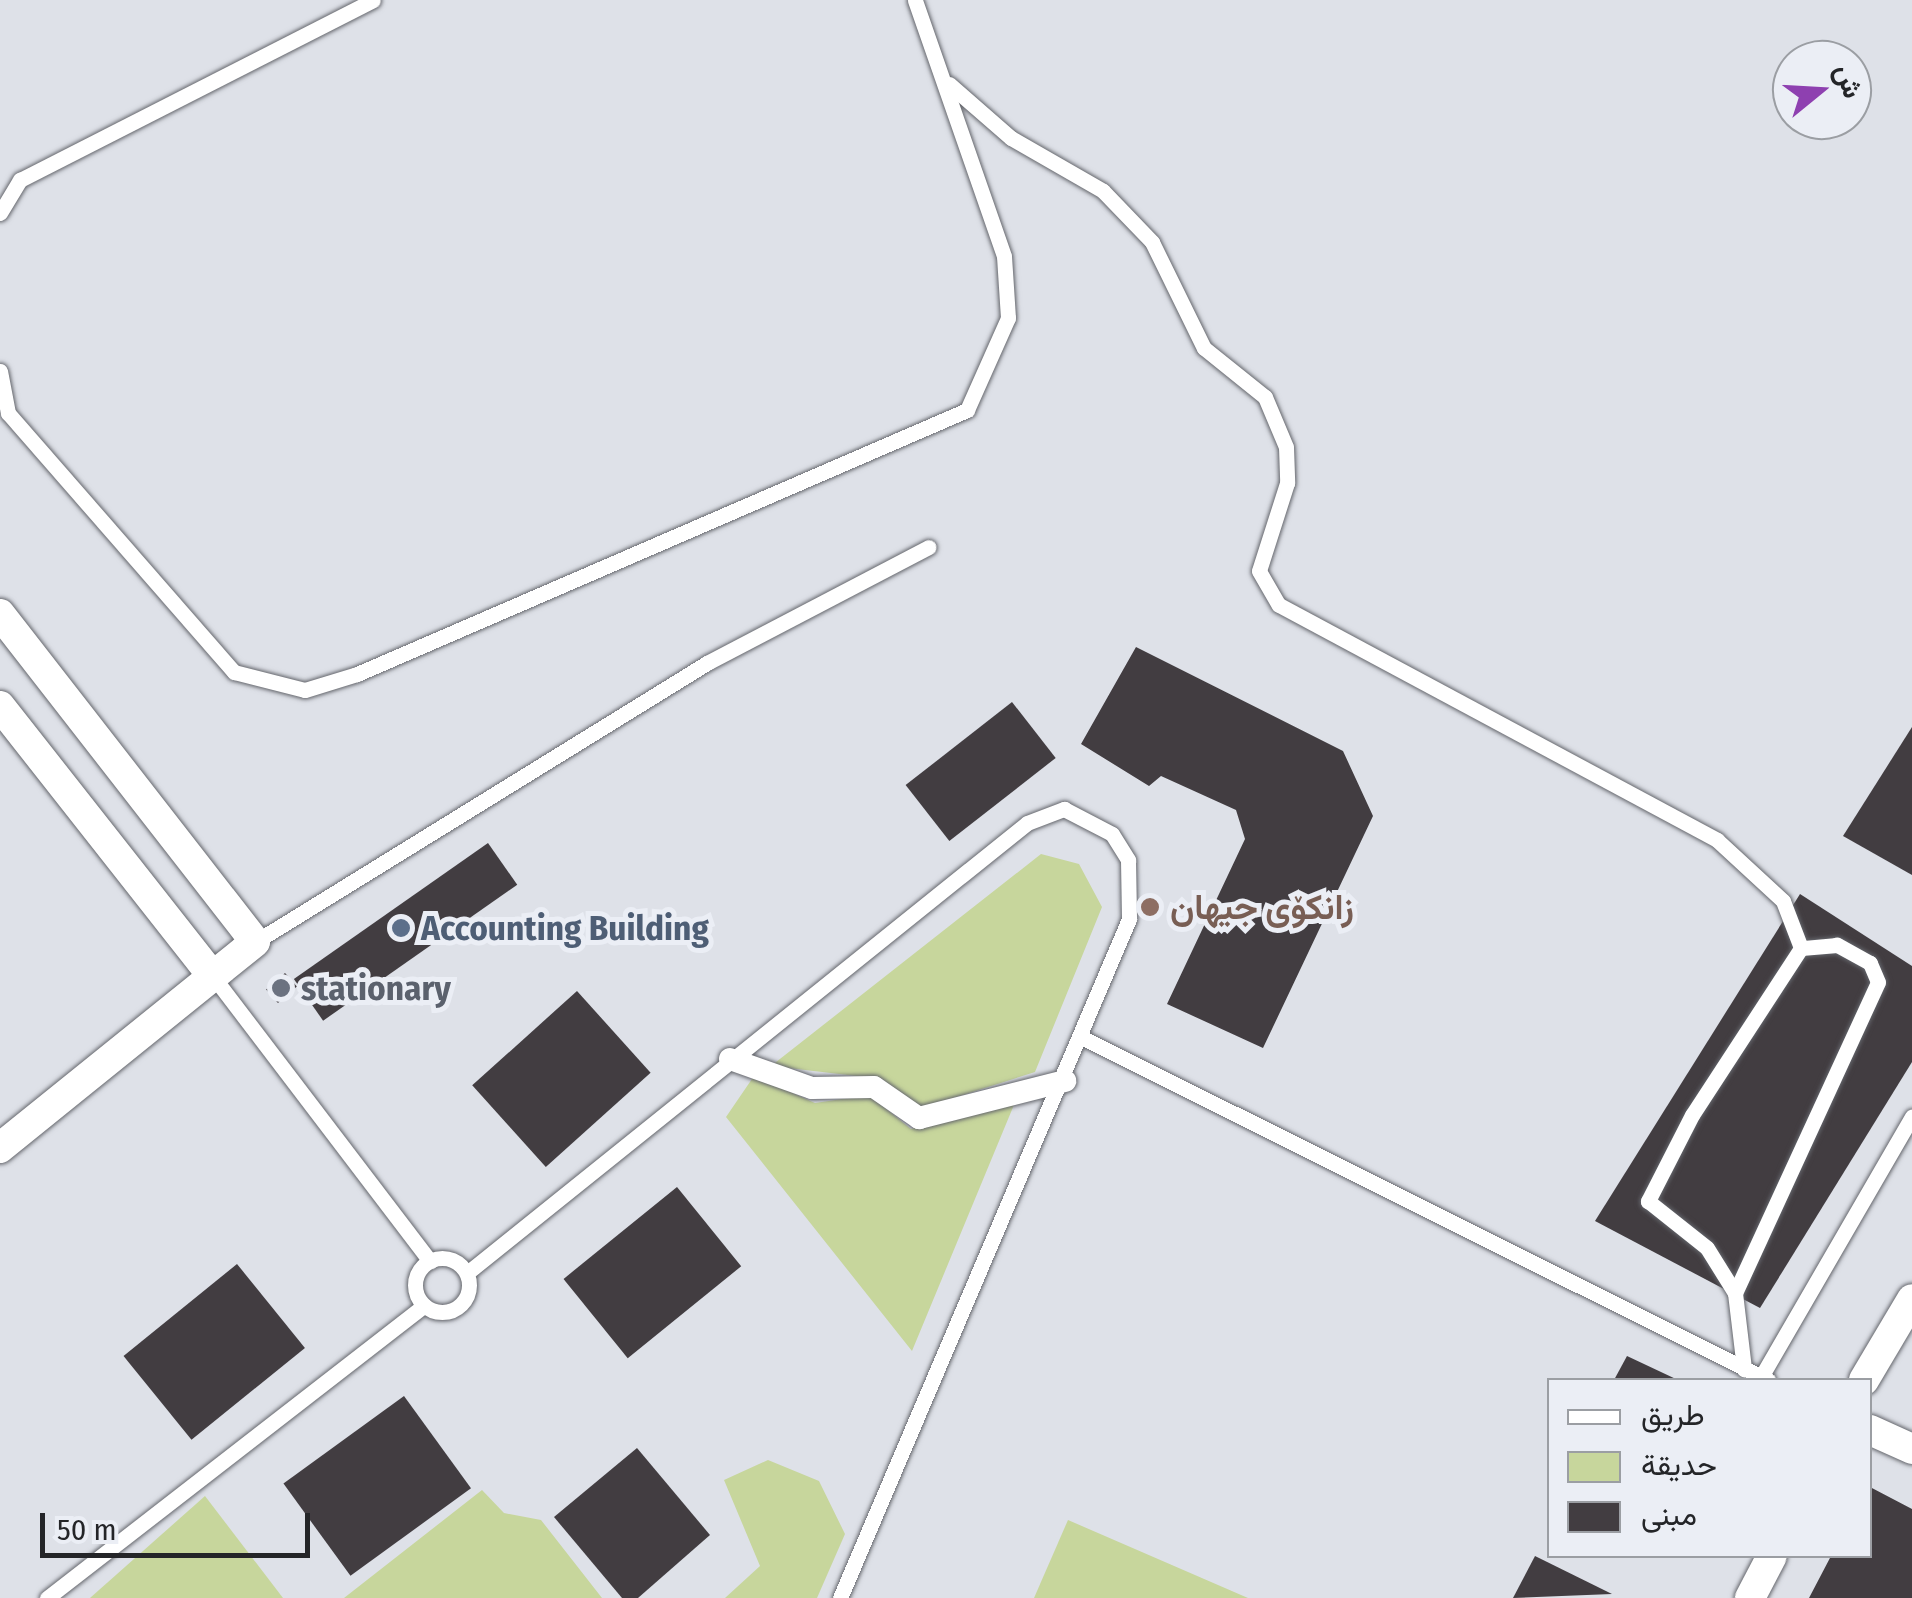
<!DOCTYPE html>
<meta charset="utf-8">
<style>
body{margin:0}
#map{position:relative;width:1912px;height:1598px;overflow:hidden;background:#dee1e8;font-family:"Fira Sans Condensed",Vazirmatn,sans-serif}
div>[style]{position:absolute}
.green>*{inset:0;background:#c7d69c}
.building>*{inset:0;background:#423d41;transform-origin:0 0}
.roads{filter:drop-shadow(0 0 2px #64666c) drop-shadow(0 0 2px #64666c)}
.service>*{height:15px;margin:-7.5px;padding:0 7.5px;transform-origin:7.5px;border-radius:7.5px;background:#fff}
.service>.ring{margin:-7.5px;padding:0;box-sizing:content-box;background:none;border:15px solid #fff;border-radius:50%}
.pedestrian>*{height:22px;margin:-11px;padding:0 11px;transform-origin:11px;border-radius:11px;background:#fff}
.minor>*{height:30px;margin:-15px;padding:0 15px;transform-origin:15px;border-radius:15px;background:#fff}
.dots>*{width:28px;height:28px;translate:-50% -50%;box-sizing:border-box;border:5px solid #ebeef5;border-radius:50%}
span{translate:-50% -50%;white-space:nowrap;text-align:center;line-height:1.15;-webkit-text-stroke:10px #ebeef5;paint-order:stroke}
.education-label{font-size:35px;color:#785e54;font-weight:700}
.left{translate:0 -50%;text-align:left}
.service-label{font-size:35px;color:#4e5e75;font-weight:700}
.worship-label{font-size:35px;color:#5b616d;font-weight:700}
.legend{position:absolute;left:1547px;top:1378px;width:325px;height:180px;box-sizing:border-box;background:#ebeef5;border:2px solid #9b9ea3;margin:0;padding:12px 18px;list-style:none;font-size:30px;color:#242528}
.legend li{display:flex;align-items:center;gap:20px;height:50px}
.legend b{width:50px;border:2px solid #9b9ea3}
.north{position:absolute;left:1772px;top:40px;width:100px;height:100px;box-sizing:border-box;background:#ebeef5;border:2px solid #9b9ea3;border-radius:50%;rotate:72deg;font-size:28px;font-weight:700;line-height:40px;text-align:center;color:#242528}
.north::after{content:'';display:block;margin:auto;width:35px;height:45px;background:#8e40b0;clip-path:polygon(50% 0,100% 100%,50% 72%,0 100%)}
.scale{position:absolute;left:40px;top:1513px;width:270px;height:45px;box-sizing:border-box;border:5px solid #242528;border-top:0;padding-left:12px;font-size:30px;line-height:35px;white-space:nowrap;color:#242528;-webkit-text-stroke:8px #ebeef5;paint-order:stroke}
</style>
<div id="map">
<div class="green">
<div style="clip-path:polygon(1041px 854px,1079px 864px,1102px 907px,1035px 1072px,922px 1108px,882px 1079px,771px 1066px)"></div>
<div style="clip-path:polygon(754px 1076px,815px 1103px,869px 1095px,911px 1129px,1016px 1100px,912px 1351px,726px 1117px)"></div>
<div style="clip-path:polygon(768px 1460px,819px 1481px,845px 1534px,817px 1598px,725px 1598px,760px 1566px,724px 1480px)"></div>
<div style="clip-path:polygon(482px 1490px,504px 1513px,541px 1520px,602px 1598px,344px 1598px)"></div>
<div style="clip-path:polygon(205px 1496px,283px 1598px,90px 1598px)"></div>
<div style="clip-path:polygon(1068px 1520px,1248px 1598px,1034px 1598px)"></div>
</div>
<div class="building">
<div style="clip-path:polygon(1136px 647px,1343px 751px,1373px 816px,1263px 1048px,1167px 1004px,1245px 839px,1236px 810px,1161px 776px,1149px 786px,1081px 744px)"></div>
<div style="left:1012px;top:702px;width:71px;height:135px;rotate:52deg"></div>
<div style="clip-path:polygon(1912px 727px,1912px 875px,1843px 836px)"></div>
<div style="left:488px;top:843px;width:51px;height:237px;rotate:55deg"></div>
<div style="clip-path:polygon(1800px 894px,1912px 966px,1912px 1062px,1760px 1308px,1595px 1221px)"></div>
<div style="left:285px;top:973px;width:18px;height:25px;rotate:49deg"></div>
<div style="left:577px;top:991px;width:110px;height:141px;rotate:48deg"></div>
<div style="left:677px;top:1187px;width:102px;height:146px;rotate:51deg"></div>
<div style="left:237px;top:1264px;width:108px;height:146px;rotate:51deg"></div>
<div style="clip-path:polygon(1627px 1356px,1678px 1380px,1614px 1380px)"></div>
<div style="left:404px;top:1396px;width:114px;height:149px;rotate:54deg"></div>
<div style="clip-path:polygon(637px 1448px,710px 1535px,638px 1598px,622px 1598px,554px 1517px)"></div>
<div style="clip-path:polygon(1870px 1487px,1912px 1509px,1912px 1598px,1809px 1598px,1831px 1556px,1870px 1556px)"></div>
<div style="clip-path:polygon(1535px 1556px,1612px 1594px,1513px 1598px)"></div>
</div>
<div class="roads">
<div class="service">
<div style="left:949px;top:84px;width:82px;rotate:41.1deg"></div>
<div style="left:1011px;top:138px;width:106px;rotate:29.9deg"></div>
<div style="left:1103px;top:191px;width:71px;rotate:46.1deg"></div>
<div style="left:1152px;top:242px;width:118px;rotate:63.9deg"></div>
<div style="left:1204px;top:348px;width:78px;rotate:38.8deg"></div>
<div style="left:1265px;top:397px;width:54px;rotate:67.2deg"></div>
<div style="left:1286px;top:447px;width:36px;rotate:88deg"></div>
<div style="left:1287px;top:483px;width:92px;rotate:107.7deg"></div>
<div style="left:1259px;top:571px;width:39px;rotate:60deg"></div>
<div style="left:1279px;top:605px;width:497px;rotate:28.2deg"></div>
<div style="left:1717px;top:840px;width:90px;rotate:42.7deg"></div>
<div style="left:1783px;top:901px;width:50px;rotate:69deg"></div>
<div style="left:0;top:213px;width:39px;rotate:-59deg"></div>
<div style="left:20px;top:180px;width:396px;rotate:-27deg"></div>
<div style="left:0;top:371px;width:43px;rotate:79.2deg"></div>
<div style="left:8px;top:413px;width:344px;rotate:48.9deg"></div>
<div style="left:234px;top:672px;width:73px;rotate:14.2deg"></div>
<div style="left:305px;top:690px;width:54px;rotate:-17.1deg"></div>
<div style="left:357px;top:674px;width:665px;rotate:-23.4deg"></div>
<div style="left:967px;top:410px;width:101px;rotate:-66deg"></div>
<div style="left:1008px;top:318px;width:62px;rotate:-93.7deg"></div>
<div style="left:1004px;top:256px;width:271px;rotate:-109.2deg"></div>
<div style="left:255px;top:942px;width:531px;rotate:-31.69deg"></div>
<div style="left:707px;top:663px;width:250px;rotate:-27.6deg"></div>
<div style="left:212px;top:975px;width:360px;rotate:52.7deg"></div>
<div style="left:1083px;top:1038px;width:766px;rotate:26.53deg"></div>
<div class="ring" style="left:415px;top:1258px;width:39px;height:39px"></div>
<div style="left:467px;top:1273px;width:718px;rotate:-38.78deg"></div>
<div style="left:1027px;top:823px;width:40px;rotate:-21deg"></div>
<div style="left:1064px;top:809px;width:54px;rotate:27.5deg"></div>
<div style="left:1112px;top:834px;width:31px;rotate:58deg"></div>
<div style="left:1128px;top:860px;width:59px;rotate:89deg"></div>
<div style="left:1129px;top:919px;width:738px;rotate:113.06deg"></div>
<div style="left:1735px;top:1293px;width:342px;rotate:-65.3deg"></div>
<div style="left:1878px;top:982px;width:21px;rotate:-113deg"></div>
<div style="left:1870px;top:963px;width:38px;rotate:-151deg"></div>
<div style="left:1837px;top:945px;width:36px;rotate:175deg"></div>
<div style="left:1801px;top:948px;width:199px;rotate:123.1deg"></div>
<div style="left:1692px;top:1115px;width:97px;rotate:117.1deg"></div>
<div style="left:1648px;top:1201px;width:75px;rotate:38.5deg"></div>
<div style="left:1707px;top:1248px;width:53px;rotate:58.1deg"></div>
<div style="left:1735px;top:1293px;width:77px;rotate:83.2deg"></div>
<div style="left:1761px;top:1377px;width:301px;rotate:-59.9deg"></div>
<div style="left:47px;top:1598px;width:477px;rotate:-37.8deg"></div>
</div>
<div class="pedestrian">
<div style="left:730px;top:1059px;width:87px;rotate:19.5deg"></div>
<div style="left:812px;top:1088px;width:62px;rotate:-0.9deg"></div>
<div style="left:874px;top:1087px;width:55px;rotate:34.6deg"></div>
<div style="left:919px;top:1118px;width:151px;rotate:-14.2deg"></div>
</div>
<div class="minor">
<div style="left:0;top:614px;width:415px;rotate:52.1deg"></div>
<div style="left:255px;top:942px;width:328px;rotate:141.1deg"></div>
<div style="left:0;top:706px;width:342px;rotate:51.8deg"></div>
<div style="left:1864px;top:1380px;width:94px;rotate:-59.3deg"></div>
<div style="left:1870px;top:1430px;width:46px;rotate:24.3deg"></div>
<div style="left:1750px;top:1598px;width:47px;rotate:-62.4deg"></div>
</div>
</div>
<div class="dots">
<div style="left:1150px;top:907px;background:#8d6e63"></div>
<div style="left:401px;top:928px;background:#5c6f8a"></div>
<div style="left:281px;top:988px;background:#6b7280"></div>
</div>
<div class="education-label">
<span class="left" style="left:1170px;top:907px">زانکۆی جیھان</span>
</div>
<div class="service-label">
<span class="left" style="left:421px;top:928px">Accounting Building</span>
</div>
<div class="worship-label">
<span class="left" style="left:301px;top:988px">stationary</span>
</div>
<ul class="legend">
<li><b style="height:12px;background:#fff"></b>طريق</li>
<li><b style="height:28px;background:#c7d69c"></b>حديقة</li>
<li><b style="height:28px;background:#423d41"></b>مبنى</li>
</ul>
<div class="north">ش</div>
<div class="scale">50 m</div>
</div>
